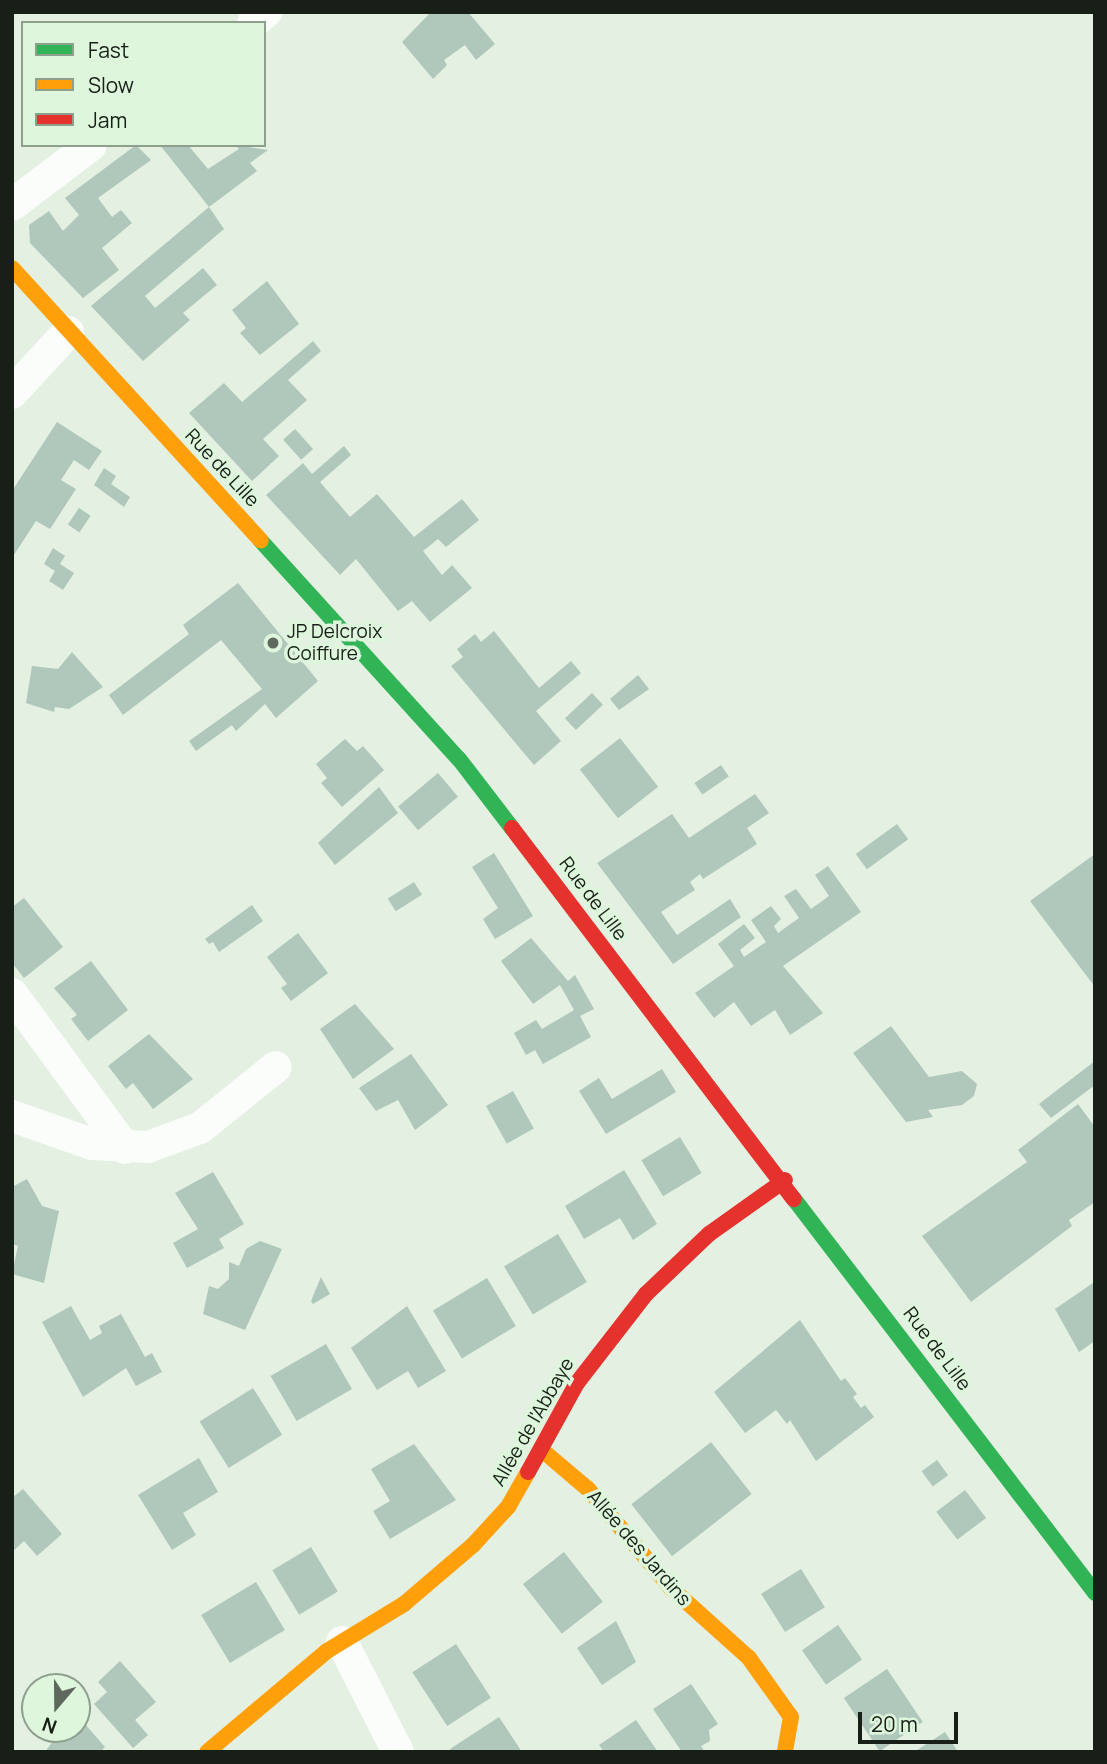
<!DOCTYPE html>
<meta charset="utf-8">
<style>
body{margin:0}
#map{position:relative;width:1107px;height:1764px;overflow:hidden;background:#e3f0e2;font-family:Manrope,sans-serif}
div>[style]{position:absolute}
.building>*{inset:0;background:#afc8bb;transform-origin:0 0}
.street>*{height:32px;margin:-16px;padding:0 16px;transform-origin:16px;border-radius:16px;background:#fbfdfb}
.fast>*{height:16px;margin:-8px;padding:0 8px;transform-origin:8px;border-radius:8px;background:#30b455}
.slow>*{height:16px;margin:-8px;padding:0 8px;transform-origin:8px;border-radius:8px;background:#ff9f0a}
.jam>*{height:16px;margin:-8px;padding:0 8px;transform-origin:8px;border-radius:8px;background:#e5322d}
.dots>*{width:19px;height:19px;translate:-50% -50%;box-sizing:border-box;border:4px solid #def6dc;border-radius:50%}
span{translate:-50% -50%;white-space:nowrap;text-align:center;line-height:1.15;-webkit-text-stroke:7px #def6dc;paint-order:stroke}
.street-label{font-size:19px;color:#171f16}
.poi-label{font-size:19px;color:#171f16}
.left{translate:0 -50%;text-align:left}
.frame{position:absolute;inset:0;border:14px solid #171f16;pointer-events:none}
.legend{position:absolute;left:21px;top:21px;width:245px;height:126px;box-sizing:border-box;background:#def6dc;border:2px solid #8ea08d;margin:0;padding:9px 12px;list-style:none;font-size:21px;color:#171f16}
.legend li{display:flex;align-items:center;gap:14px;height:35px}
.legend b{width:35px;border:2px solid #8ea08d}
.north{position:absolute;left:21px;top:1673px;width:70px;height:70px;box-sizing:border-box;background:#def6dc;border:2px solid #8ea08d;border-radius:50%;rotate:200deg;font-size:19px;font-weight:700;line-height:28px;text-align:center;color:#171f16}
.north::after{content:'';display:block;margin:auto;width:24px;height:32px;background:#5e685d;clip-path:polygon(50% 0,100% 100%,50% 72%,0 100%)}
.scale{position:absolute;left:858px;top:1712px;width:100px;height:32px;box-sizing:border-box;border:4px solid #171f16;border-top:0;padding-left:9px;font-size:21px;line-height:24px;white-space:nowrap;color:#171f16;-webkit-text-stroke:5px #def6dc;paint-order:stroke}
</style>
<div id="map">
<div class="building">
<div style="clip-path:polygon(431px 12px,468px 12px,495px 44px,476px 60px,465px 45px,444px 60px,447px 65px,433px 79px,402px 42px)"></div>
<div style="clip-path:polygon(136px 145px,151px 160px,98px 198px,112px 217px,121px 210px,132px 223px,102px 248px,119px 270px,83px 298px,30px 243px,29px 225px,49px 211px,63px 231px,79px 215px,65px 198px)"></div>
<div style="clip-path:polygon(160px 145px,188px 145px,208px 169px,239px 149px,235px 145px,268px 150px,250px 163px,257px 171px,209px 207px)"></div>
<div style="clip-path:polygon(209px 207px,224px 229px,145px 296px,155px 308px,203px 268px,217px 285px,183px 313px,190px 320px,143px 361px,91px 306px)"></div>
<div style="clip-path:polygon(267px 281px,299px 324px,260px 355px,240px 333px,246px 328px,232px 310px)"></div>
<div style="clip-path:polygon(313px 341px,321px 351px,288px 380px,307px 400px,263px 439px,279px 456px,252px 481px,189px 413px,224px 383px,242px 402px)"></div>
<div style="clip-path:polygon(57px 422px,102px 451px,89px 470px,74px 460px,61px 480px,76px 489px,50px 529px,36px 521px,12px 558px,12px 491px)"></div>
<div style="left:295px;top:429px;width:27px;height:16px;rotate:48deg"></div>
<div style="clip-path:polygon(344px 446px,351px 455px,320px 482px,350px 517px,377px 494px,414px 537px,462px 499px,479px 520px,446px 547px,438px 539px,423px 551px,442px 575px,452px 565px,472px 588px,430px 622px,412px 601px,398px 611px,356px 559px,340px 575px,266px 495px,303px 463px,312px 474px)"></div>
<div style="clip-path:polygon(104px 468px,116px 476px,111px 484px,130px 497px,124px 507px,94px 485px)"></div>
<div style="left:79px;top:508px;width:14px;height:20px;rotate:34deg"></div>
<div style="clip-path:polygon(53px 548px,65px 556px,60px 564px,74px 573px,63px 590px,49px 581px,55px 571px,44px 564px)"></div>
<div style="clip-path:polygon(238px 583px,318px 681px,276px 718px,265px 704px,236px 731px,232px 725px,196px 751px,189px 741px,262px 689px,221px 640px,123px 715px,109px 695px,189px 634px,183px 625px)"></div>
<div style="clip-path:polygon(494px 631px,539px 688px,571px 661px,581px 673px,536px 711px,561px 741px,534px 765px,451px 666px,463px 657px,457px 649px,475px 634px,481px 642px)"></div>
<div style="clip-path:polygon(72px 652px,103px 687px,69px 709px,55px 707px,54px 712px,26px 703px,32px 666px,58px 669px)"></div>
<div style="clip-path:polygon(638px 675px,649px 689px,619px 710px,610px 699px)"></div>
<div style="left:592px;top:693px;width:16px;height:37px;rotate:47deg"></div>
<div style="left:620px;top:738px;width:62px;height:51px;rotate:52deg"></div>
<div style="clip-path:polygon(345px 739px,357px 751px,363px 746px,384px 770px,342px 807px,321px 783px,327px 778px,316px 764px)"></div>
<div style="left:721px;top:765px;width:14px;height:32px;rotate:56deg"></div>
<div style="left:438px;top:773px;width:31px;height:52px;rotate:50deg"></div>
<div style="clip-path:polygon(379px 787px,398px 813px,335px 865px,318px 843px)"></div>
<div style="clip-path:polygon(755px 794px,769px 813px,747px 828px,757px 844px,703px 879px,700px 874px,690px 882px,695px 890px,661px 912px,677px 935px,730px 899px,741px 917px,673px 964px,597px 863px,672px 814px,689px 838px)"></div>
<div style="left:897px;top:824px;width:19px;height:51px;rotate:54deg"></div>
<div style="clip-path:polygon(494px 853px,533px 916px,495px 939px,483px 919px,498px 908px,472px 867px)"></div>
<div style="clip-path:polygon(1095px 854px,1095px 987px,1030px 901px)"></div>
<div style="clip-path:polygon(828px 866px,861px 912px,783px 966px,823px 1013px,790px 1035px,775px 1010px,751px 1026px,734px 1002px,714px 1018px,695px 993px,734px 966px,718px 944px,744px 924px,755px 938px,740px 950px,744px 957px,766px 942px,751px 920px,771px 906px,781px 919px,774px 926px,778px 933px,799px 918px,784px 896px,796px 889px,811px 909px,829px 896px,815px 875px)"></div>
<div style="left:414px;top:882px;width:15px;height:31px;rotate:58deg"></div>
<div style="clip-path:polygon(24px 898px,63px 947px,24px 978px,12px 963px,12px 907px)"></div>
<div style="clip-path:polygon(252px 905px,263px 921px,219px 952px,213px 942px,209px 944px,205px 939px)"></div>
<div style="clip-path:polygon(298px 933px,328px 973px,291px 1001px,281px 988px,287px 984px,267px 957px)"></div>
<div style="clip-path:polygon(531px 938px,568px 981px,575px 975px,594px 1009px,580px 1016px,591px 1037px,543px 1064px,535px 1050px,526px 1055px,514px 1033px,536px 1020px,542px 1029px,574px 1010px,560px 985px,533px 1004px,501px 961px)"></div>
<div style="clip-path:polygon(91px 961px,128px 1010px,88px 1041px,71px 1019px,77px 1015px,54px 988px)"></div>
<div style="clip-path:polygon(355px 1004px,394px 1049px,353px 1079px,320px 1029px)"></div>
<div style="clip-path:polygon(891px 1026px,929px 1077px,962px 1071px,977px 1084px,974px 1096px,962px 1105px,928px 1110px,933px 1117px,906px 1122px,853px 1053px)"></div>
<div style="clip-path:polygon(149px 1034px,193px 1079px,153px 1109px,133px 1083px,126px 1089px,108px 1066px)"></div>
<div style="clip-path:polygon(411px 1054px,448px 1105px,415px 1130px,398px 1100px,376px 1111px,359px 1088px)"></div>
<div style="clip-path:polygon(1095px 1061px,1095px 1085px,1051px 1118px,1039px 1104px)"></div>
<div style="clip-path:polygon(662px 1069px,676px 1092px,606px 1134px,579px 1091px,599px 1078px,612px 1099px)"></div>
<div style="left:513px;top:1091px;width:43px;height:31px;rotate:61deg"></div>
<div style="clip-path:polygon(1078px 1104px,1095px 1127px,1095px 1202px,1069px 1220px,1072px 1226px,971px 1302px,922px 1236px,1027px 1162px,1018px 1150px)"></div>
<div style="left:680px;top:1137px;width:42px;height:45px;rotate:59deg"></div>
<div style="clip-path:polygon(624px 1170px,657px 1224px,633px 1240px,620px 1218px,584px 1239px,565px 1206px)"></div>
<div style="clip-path:polygon(213px 1172px,244px 1224px,219px 1239px,224px 1248px,187px 1268px,173px 1243px,198px 1229px,175px 1193px)"></div>
<div style="clip-path:polygon(27px 1179px,42px 1206px,59px 1211px,44px 1283px,12px 1274px,18px 1246px,12px 1244px,12px 1187px)"></div>
<div style="left:558px;top:1234px;width:56px;height:63px;rotate:59deg"></div>
<div style="clip-path:polygon(260px 1241px,282px 1249px,245px 1330px,203px 1314px,209px 1286px,218px 1289px,229px 1279px,229px 1262px,239px 1266px,246px 1249px)"></div>
<div style="clip-path:polygon(321px 1277px,330px 1294px,313px 1304px,311px 1301px)"></div>
<div style="left:487px;top:1278px;width:56px;height:63px;rotate:59deg"></div>
<div style="clip-path:polygon(1093px 1283px,1095px 1341px,1079px 1352px,1055px 1309px)"></div>
<div style="clip-path:polygon(71px 1306px,90px 1340px,102px 1333px,99px 1326px,121px 1314px,145px 1357px,152px 1353px,162px 1372px,136px 1386px,126px 1368px,83px 1397px,42px 1322px)"></div>
<div style="clip-path:polygon(407px 1306px,446px 1371px,418px 1388px,408px 1371px,377px 1390px,351px 1348px)"></div>
<div style="clip-path:polygon(800px 1320px,841px 1381px,845px 1378px,857px 1394px,853px 1397px,861px 1408px,865px 1405px,874px 1417px,816px 1461px,790px 1420px,787px 1424px,776px 1410px,745px 1433px,714px 1392px)"></div>
<div style="left:326px;top:1344px;width:52px;height:64px;rotate:60deg"></div>
<div style="left:253px;top:1388px;width:55px;height:63px;rotate:58deg"></div>
<div style="left:711px;top:1442px;width:66px;height:101px;rotate:52deg"></div>
<div style="clip-path:polygon(414px 1444px,456px 1500px,390px 1539px,373px 1511px,390px 1501px,371px 1469px)"></div>
<div style="clip-path:polygon(199px 1458px,218px 1492px,183px 1513px,196px 1535px,172px 1550px,138px 1495px)"></div>
<div style="left:937px;top:1460px;width:19px;height:19px;rotate:54deg"></div>
<div style="clip-path:polygon(23px 1489px,62px 1534px,37px 1556px,24px 1541px,12px 1552px,12px 1498px)"></div>
<div style="left:965px;top:1490px;width:35px;height:36px;rotate:53deg"></div>
<div style="left:311px;top:1547px;width:52px;height:45px;rotate:59deg"></div>
<div style="left:564px;top:1552px;width:63px;height:52px;rotate:52deg"></div>
<div style="left:801px;top:1569px;width:45px;height:47px;rotate:58deg"></div>
<div style="left:256px;top:1582px;width:56px;height:64px;rotate:59deg"></div>
<div style="clip-path:polygon(616px 1621px,636px 1662px,602px 1685px,577px 1648px)"></div>
<div style="left:838px;top:1625px;width:42px;height:44px;rotate:55deg"></div>
<div style="left:456px;top:1644px;width:64px;height:52px;rotate:57deg"></div>
<div style="clip-path:polygon(120px 1661px,156px 1702px,135px 1720px,148px 1735px,133px 1748px,94px 1704px,107px 1692px,98px 1682px)"></div>
<div style="left:887px;top:1669px;width:64px;height:52px;rotate:56deg"></div>
<div style="clip-path:polygon(691px 1684px,718px 1724px,709px 1730px,710px 1741px,701px 1746px,705px 1752px,682px 1752px,653px 1709px)"></div>
<div style="clip-path:polygon(77px 1715px,105px 1747px,100px 1752px,45px 1752px,56px 1737px,48px 1729px,77px 1729px)"></div>
<div style="clip-path:polygon(499px 1717px,522px 1752px,452px 1752px,450px 1749px)"></div>
<div style="clip-path:polygon(636px 1720px,658px 1752px,604px 1752px,599px 1745px)"></div>
<div style="clip-path:polygon(945px 1732px,958px 1752px,914px 1752px)"></div>
</div>
<div class="street">
<div style="left:253px;top:23px;width:17px;rotate:-40deg"></div>
<div style="left:12px;top:205px;width:99px;rotate:-37.2deg"></div>
<div style="left:12px;top:393px;width:83px;rotate:-47.4deg"></div>
<div style="left:12px;top:994px;width:191px;rotate:53.7deg"></div>
<div style="left:12px;top:1116px;width:85px;rotate:19.3deg"></div>
<div style="left:92px;top:1144px;width:56px;rotate:3.1deg"></div>
<div style="left:148px;top:1147px;width:55px;rotate:-20.1deg"></div>
<div style="left:200px;top:1128px;width:97px;rotate:-38.8deg"></div>
<div style="left:342px;top:1642px;width:123px;rotate:63deg"></div>
</div>
<div class="fast">
<div style="left:261px;top:541px;width:294px;rotate:47.8deg"></div>
<div style="left:459px;top:759px;width:87px;rotate:52.5deg"></div>
<div style="left:794px;top:1199px;width:496px;rotate:52.6deg"></div>
</div>
<div class="slow">
<div style="left:12px;top:268px;width:369px;rotate:47.6deg"></div>
<div style="left:542px;top:1450px;width:60px;rotate:40.3deg"></div>
<div style="left:588px;top:1489px;width:129px;rotate:50deg"></div>
<div style="left:671px;top:1588px;width:105px;rotate:41.9deg"></div>
<div style="left:749px;top:1658px;width:72px;rotate:54.6deg"></div>
<div style="left:791px;top:1717px;width:36px;rotate:100deg"></div>
<div style="left:207px;top:1752px;width:157px;rotate:-40.1deg"></div>
<div style="left:327px;top:1651px;width:90px;rotate:-31.4deg"></div>
<div style="left:404px;top:1604px;width:91px;rotate:-40.5deg"></div>
<div style="left:473px;top:1545px;width:52px;rotate:-47.4deg"></div>
<div style="left:508px;top:1507px;width:40px;rotate:-60.3deg"></div>
</div>
<div class="jam">
<div style="left:512px;top:828px;width:466px;rotate:52.8deg"></div>
<div style="left:528px;top:1472px;width:102px;rotate:-61.2deg"></div>
<div style="left:577px;top:1383px;width:113px;rotate:-52.2deg"></div>
<div style="left:646px;top:1294px;width:87px;rotate:-43.6deg"></div>
<div style="left:709px;top:1234px;width:93px;rotate:-35.4deg"></div>
</div>
<div class="dots">
<div style="left:273px;top:643px;background:#5e685d"></div>
</div>
<div class="street-label">
<span style="left:222px;top:468px;rotate:47deg">Rue de Lille</span>
<span style="left:593px;top:899px;rotate:53deg">Rue de Lille</span>
<span style="left:937px;top:1349px;rotate:53deg">Rue de Lille</span>
<span style="left:533px;top:1422px;rotate:-60deg">Allée de l'Abbaye</span>
<span style="left:639px;top:1548px;rotate:49deg">Allée des Jardins</span>
</div>
<div class="poi-label">
<span class="left" style="left:287px;top:643px">JP Delcroix<br>Coiffure</span>
</div>
<div class="frame"></div>
<ul class="legend">
<li><b style="height:9px;background:#30b455"></b>Fast</li>
<li><b style="height:9px;background:#ff9f0a"></b>Slow</li>
<li><b style="height:9px;background:#e5322d"></b>Jam</li>
</ul>
<div class="north">N</div>
<div class="scale">20 m</div>
</div>
